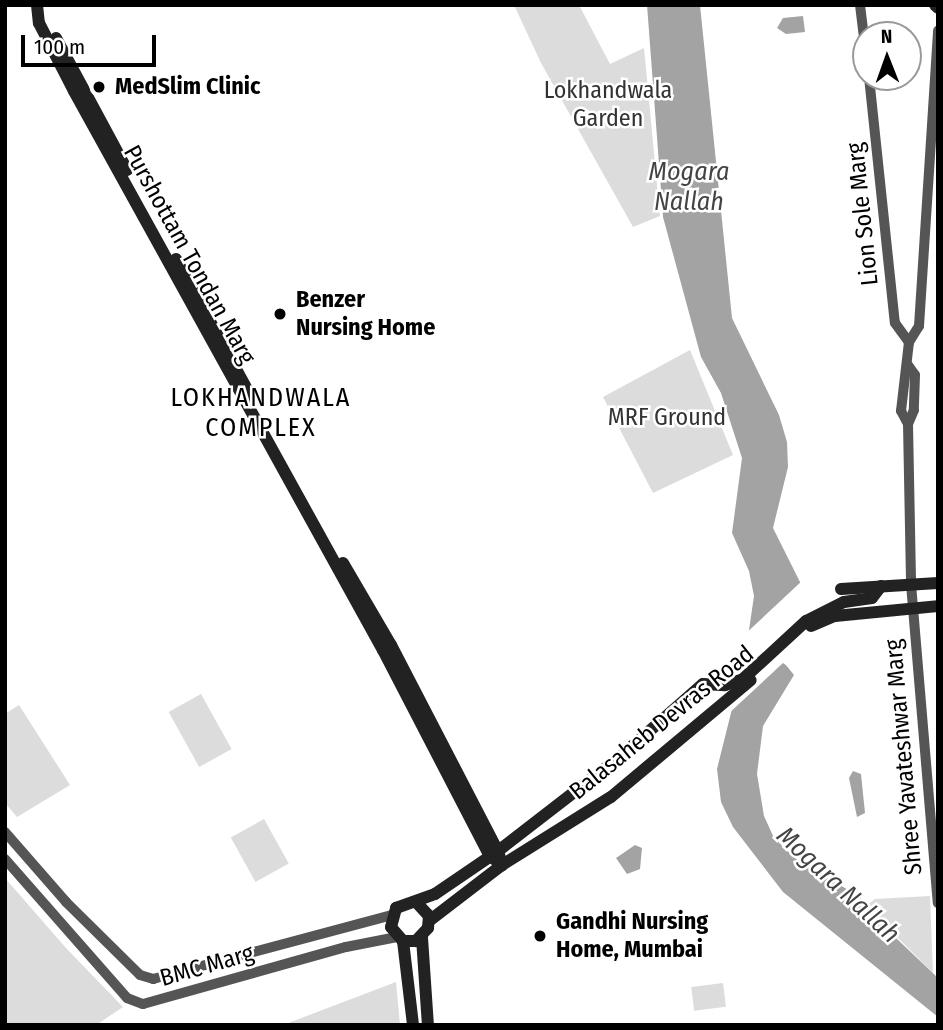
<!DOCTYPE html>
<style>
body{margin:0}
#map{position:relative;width:943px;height:1030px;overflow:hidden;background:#fff;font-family:"Fira Sans Condensed",sans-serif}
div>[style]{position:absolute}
.green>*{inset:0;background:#dcdcdc;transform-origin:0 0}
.water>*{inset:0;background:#a3a3a3}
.pier>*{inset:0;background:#fff}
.tertiary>*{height:10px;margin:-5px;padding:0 5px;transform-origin:5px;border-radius:5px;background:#555}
.secondary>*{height:12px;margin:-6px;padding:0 6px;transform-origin:6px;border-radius:6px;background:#222}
.dots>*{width:19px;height:19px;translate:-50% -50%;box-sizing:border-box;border:4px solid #fff;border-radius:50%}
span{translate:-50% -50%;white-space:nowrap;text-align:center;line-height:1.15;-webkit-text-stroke:5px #fff;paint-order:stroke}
.poi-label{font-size:24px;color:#000;font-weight:700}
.left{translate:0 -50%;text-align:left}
.park-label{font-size:24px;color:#333}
.street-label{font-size:24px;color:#000}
.water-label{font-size:26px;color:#444;font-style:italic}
.neighbourhood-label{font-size:26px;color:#000;letter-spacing:2px}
.frame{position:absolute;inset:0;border:7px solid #000;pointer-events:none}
.north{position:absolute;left:852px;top:21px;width:70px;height:70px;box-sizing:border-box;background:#fff;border:2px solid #999;border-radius:50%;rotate:359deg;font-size:19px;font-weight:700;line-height:28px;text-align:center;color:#000}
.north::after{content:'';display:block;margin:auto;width:24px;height:32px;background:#000;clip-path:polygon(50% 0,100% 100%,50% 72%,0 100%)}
.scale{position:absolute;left:21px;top:35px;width:135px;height:32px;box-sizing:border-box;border:4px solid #000;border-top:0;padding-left:9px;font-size:21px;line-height:24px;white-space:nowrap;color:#000;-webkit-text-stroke:5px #fff;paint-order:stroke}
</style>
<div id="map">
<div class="green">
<div style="clip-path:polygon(514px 5px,579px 5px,610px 64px,644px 48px,660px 216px,633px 227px,541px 63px)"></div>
<div style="clip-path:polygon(690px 350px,733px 455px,653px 493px,603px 397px)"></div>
<div style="left:201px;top:694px;width:63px;height:37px;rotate:61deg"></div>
<div style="clip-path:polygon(19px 705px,70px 785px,17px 817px,5px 803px,5px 714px)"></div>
<div style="left:264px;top:819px;width:51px;height:38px;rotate:61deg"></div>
<div style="clip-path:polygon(5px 878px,66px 948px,123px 1007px,96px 1025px,5px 1025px)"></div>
<div style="clip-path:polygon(930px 896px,933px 973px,866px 906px,875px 899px)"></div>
<div style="clip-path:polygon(396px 982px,400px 1025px,283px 1025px)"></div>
<div style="left:723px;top:983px;width:24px;height:32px;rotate:83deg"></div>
</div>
<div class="water">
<div style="clip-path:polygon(647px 5px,700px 5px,732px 318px,779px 415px,787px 442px,788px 467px,773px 528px,800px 582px,802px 597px,786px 665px,794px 675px,763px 726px,757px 774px,764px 816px,774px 838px,796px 859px,860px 897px,875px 918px,938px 978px,938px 1017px,783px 892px,733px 827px,721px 802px,717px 769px,745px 657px,754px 596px,749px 571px,732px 533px,742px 458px,721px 393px,701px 357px,663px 217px)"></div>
<div style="clip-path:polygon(803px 16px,805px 32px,786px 34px,777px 28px,783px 18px)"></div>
<div style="clip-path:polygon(853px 771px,861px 774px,865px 813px,857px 817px,849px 778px)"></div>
<div style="clip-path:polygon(635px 845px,642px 848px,640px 869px,627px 874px,616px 858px)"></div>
</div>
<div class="pier">
<div style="clip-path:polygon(803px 580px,807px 618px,802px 644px,790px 664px,797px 673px,783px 663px,727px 715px,743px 636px)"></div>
</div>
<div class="tertiary">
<div style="left:860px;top:5px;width:49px;rotate:83deg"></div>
<div style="left:869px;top:77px;width:247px;rotate:84deg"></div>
<div style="left:895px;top:323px;width:24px;rotate:54deg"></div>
<div style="left:909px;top:342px;width:19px;rotate:-58deg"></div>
<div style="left:919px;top:326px;width:296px;rotate:-86.3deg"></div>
<div style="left:908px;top:365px;width:12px;rotate:55deg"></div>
<div style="left:915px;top:375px;width:35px;rotate:92deg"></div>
<div style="left:914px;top:410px;width:15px;rotate:113deg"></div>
<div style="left:908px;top:424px;width:160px;rotate:88.9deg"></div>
<div style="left:911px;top:584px;width:320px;rotate:85.2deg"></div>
<div style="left:908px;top:424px;width:15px;rotate:-118deg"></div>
<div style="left:901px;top:411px;width:69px;rotate:-83.4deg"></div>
<div style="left:5px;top:832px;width:93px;rotate:48.9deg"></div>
<div style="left:66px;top:902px;width:104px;rotate:44.6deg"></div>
<div style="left:140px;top:975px;width:14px;rotate:17deg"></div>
<div style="left:153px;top:979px;width:247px;rotate:-15deg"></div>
<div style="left:5px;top:859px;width:185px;rotate:48.7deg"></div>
<div style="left:127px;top:998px;width:17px;rotate:21deg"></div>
<div style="left:143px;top:1004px;width:211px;rotate:-15.7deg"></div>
<div style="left:346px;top:947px;width:52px;rotate:-11.1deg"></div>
</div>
<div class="secondary">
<div style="left:37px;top:5px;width:18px;rotate:84deg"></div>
<div style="left:39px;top:23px;width:76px;rotate:62.8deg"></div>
<div style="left:74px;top:91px;width:639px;rotate:61.07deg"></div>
<div style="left:383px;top:650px;width:232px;rotate:62.6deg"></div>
<div style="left:490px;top:856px;width:15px;rotate:37deg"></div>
<div style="left:935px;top:5px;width:4px;rotate:45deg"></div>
<div style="left:56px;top:38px;width:150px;rotate:61.7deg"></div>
<div style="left:176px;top:259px;width:161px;rotate:61.4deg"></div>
<div style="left:343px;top:563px;width:95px;rotate:59.7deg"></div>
<div style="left:391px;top:645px;width:232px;rotate:62.6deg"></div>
<div style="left:498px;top:851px;width:15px;rotate:74deg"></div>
<div style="left:841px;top:589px;width:97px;rotate:-3.5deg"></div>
<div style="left:811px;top:626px;width:26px;rotate:-23deg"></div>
<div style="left:835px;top:616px;width:103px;rotate:-5.5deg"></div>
<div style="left:416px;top:902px;width:19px;rotate:47deg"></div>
<div style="left:429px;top:916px;width:12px;rotate:95deg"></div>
<div style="left:428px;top:928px;width:18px;rotate:133deg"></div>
<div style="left:416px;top:941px;width:13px;rotate:180deg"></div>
<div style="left:403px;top:941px;width:18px;rotate:-131deg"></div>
<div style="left:391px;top:927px;width:20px;rotate:-75deg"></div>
<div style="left:396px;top:908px;width:41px;rotate:-19.7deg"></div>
<div style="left:435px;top:894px;width:76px;rotate:-34.3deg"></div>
<div style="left:498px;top:851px;width:155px;rotate:-37.7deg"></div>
<div style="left:621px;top:756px;width:109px;rotate:-41.3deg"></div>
<div style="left:703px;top:684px;width:22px;rotate:3deg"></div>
<div style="left:725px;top:685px;width:19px;rotate:-18deg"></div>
<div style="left:743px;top:679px;width:86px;rotate:-42.6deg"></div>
<div style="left:806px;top:621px;width:42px;rotate:-26.6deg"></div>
<div style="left:844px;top:602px;width:28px;rotate:-8deg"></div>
<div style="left:872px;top:598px;width:15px;rotate:-53deg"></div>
<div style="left:429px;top:921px;width:92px;rotate:-37.5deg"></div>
<div style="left:502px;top:865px;width:128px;rotate:-32deg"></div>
<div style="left:611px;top:797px;width:182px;rotate:-39.9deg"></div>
<div style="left:422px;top:938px;width:87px;rotate:86.1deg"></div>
<div style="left:403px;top:941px;width:85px;rotate:83.2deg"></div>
</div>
<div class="dots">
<div style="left:99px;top:87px;background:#000"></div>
<div style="left:280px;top:314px;background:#000"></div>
<div style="left:540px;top:936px;background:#000"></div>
</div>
<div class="poi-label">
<span class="left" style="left:115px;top:87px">MedSlim Clinic</span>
<span class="left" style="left:296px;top:314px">Benzer<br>Nursing Home</span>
<span class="left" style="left:556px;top:936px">Gandhi Nursing<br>Home, Mumbai</span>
</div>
<div class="park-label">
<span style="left:608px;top:105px">Lokhandwala<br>Garden</span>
<span style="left:667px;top:418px">MRF Ground</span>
</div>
<div class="street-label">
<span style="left:863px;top:214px;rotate:-96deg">Lion Sole Marg</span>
<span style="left:189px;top:255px;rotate:61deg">Purshottam Tondan Marg</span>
<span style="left:662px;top:723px;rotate:-39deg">Balasaheb Devras Road</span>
<span style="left:904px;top:757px;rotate:-95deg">Shree Yavateshwar Marg</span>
<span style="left:207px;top:966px;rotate:-16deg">BMC Marg</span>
</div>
<div class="water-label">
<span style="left:689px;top:187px">Mogara<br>Nallah</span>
<span style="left:838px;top:885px;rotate:43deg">Mogara Nallah</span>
</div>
<div class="neighbourhood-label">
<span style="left:261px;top:413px">LOKHANDWALA<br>COMPLEX</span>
</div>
<div class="frame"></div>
<div class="north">N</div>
<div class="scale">100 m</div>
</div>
